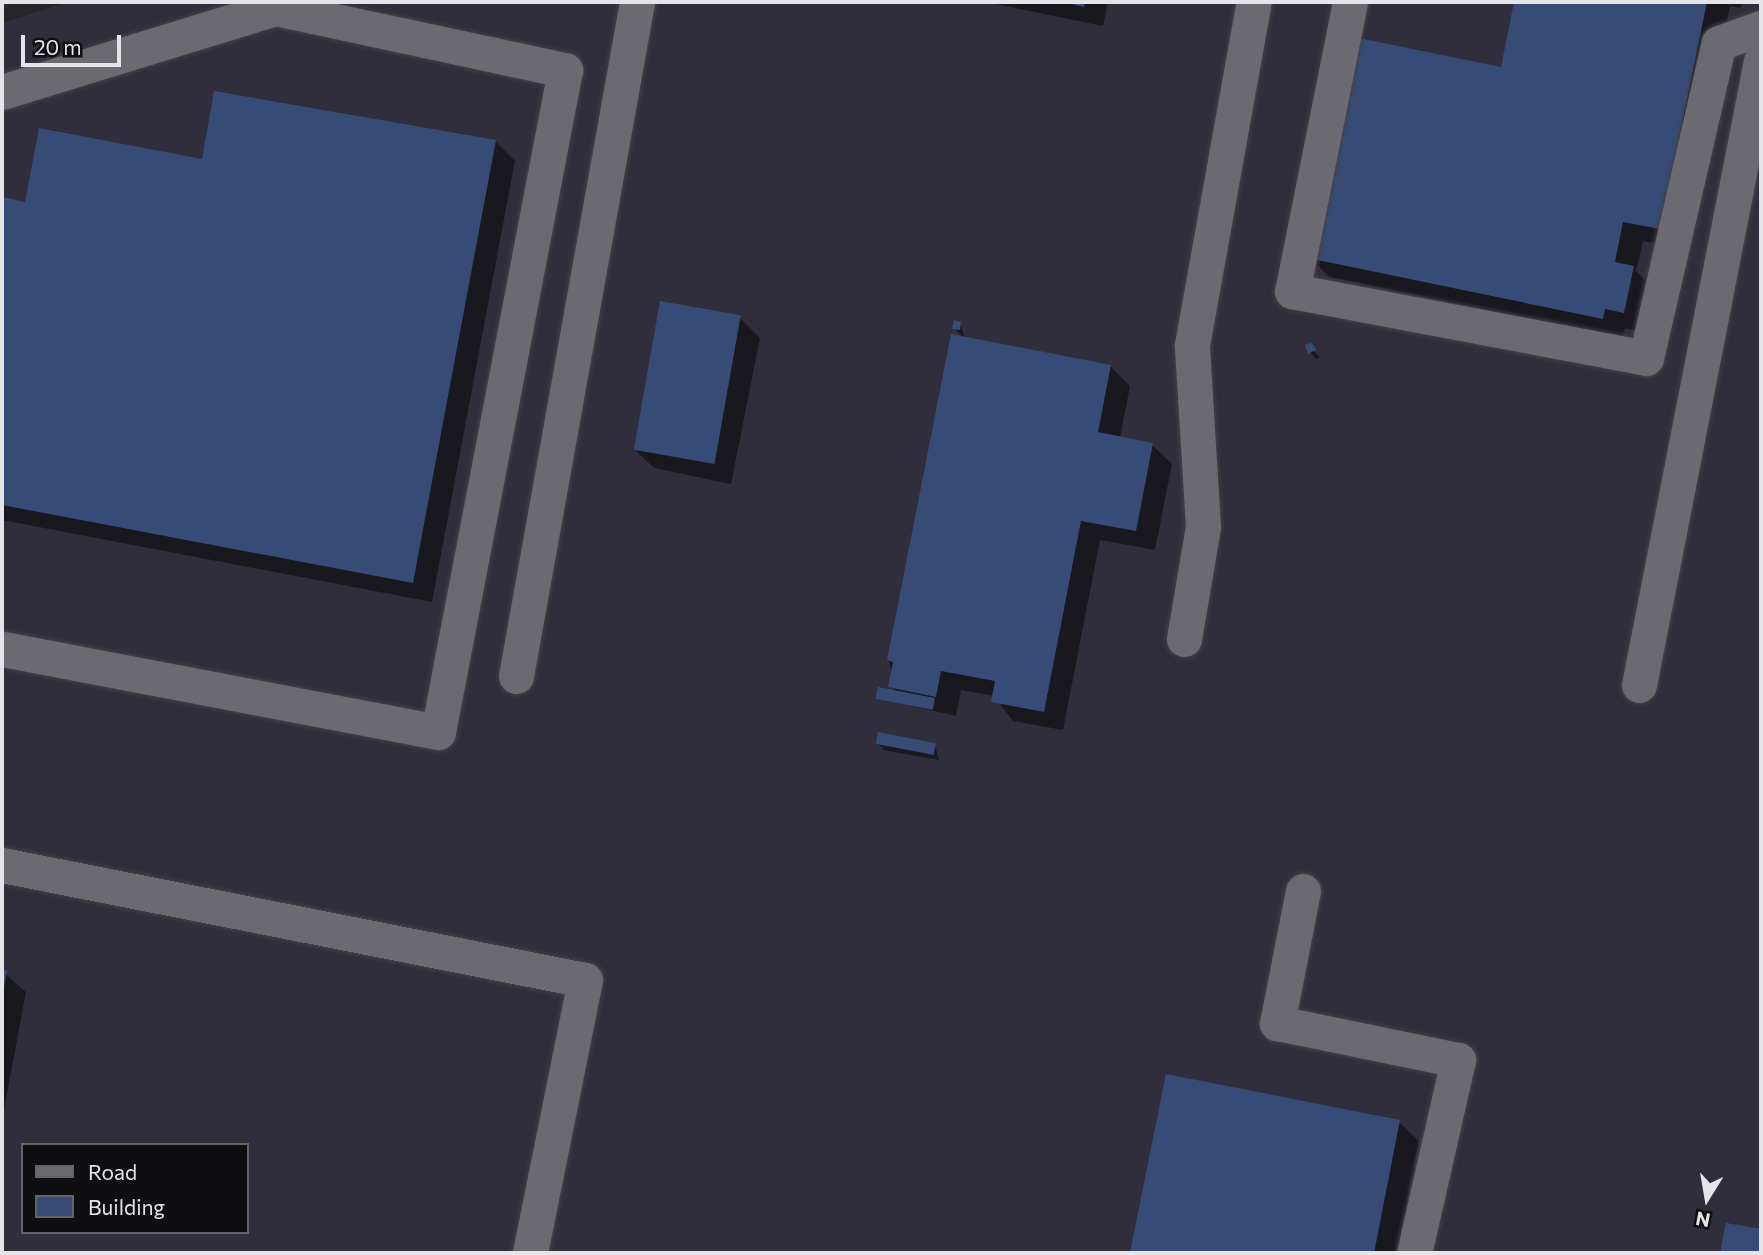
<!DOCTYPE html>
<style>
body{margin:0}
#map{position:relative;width:1763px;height:1255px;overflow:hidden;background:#26262b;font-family:Commissioner,sans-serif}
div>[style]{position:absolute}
.built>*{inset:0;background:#302e3a}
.shadow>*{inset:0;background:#0007}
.building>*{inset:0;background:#364c77;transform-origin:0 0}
.roads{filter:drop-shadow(0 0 2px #424247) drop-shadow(0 0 2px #424247)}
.minor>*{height:35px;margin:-17.5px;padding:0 17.5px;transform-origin:17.5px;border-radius:17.5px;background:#6b6a71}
span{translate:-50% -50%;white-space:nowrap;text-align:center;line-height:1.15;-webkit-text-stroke:6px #0f0f11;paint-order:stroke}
.frame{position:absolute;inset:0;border:4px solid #e5e4e8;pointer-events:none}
.legend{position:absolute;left:21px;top:1143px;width:228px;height:91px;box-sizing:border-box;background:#0f0f11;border:2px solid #656467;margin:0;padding:9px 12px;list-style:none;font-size:21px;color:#e5e4e8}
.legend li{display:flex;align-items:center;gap:14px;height:35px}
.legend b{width:35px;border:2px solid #656467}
.north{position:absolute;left:1672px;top:1164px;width:70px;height:70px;-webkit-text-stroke:5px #0f0f11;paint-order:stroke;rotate:191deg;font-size:19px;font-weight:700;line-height:28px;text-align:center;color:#e5e4e8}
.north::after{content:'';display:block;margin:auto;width:24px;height:32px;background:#e5e4e8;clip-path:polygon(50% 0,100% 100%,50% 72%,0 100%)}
.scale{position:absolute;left:21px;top:35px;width:100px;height:32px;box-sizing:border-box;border:4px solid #e5e4e8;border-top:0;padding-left:9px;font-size:21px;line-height:24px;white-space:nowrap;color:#e5e4e8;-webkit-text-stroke:5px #0f0f11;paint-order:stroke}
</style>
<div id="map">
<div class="built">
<div style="clip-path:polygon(evenodd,69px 2px,1761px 2px,1761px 1253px,2px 1253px,2px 23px,69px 2px,23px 1145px,247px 1145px,247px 1232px,23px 1232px,23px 1145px)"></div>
</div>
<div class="shadow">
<div style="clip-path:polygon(986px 2px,1108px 2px,1103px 26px)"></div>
<div style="clip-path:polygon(1516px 2px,1743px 2px,1740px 8px,1730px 6px,1679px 248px,1643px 241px,1636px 271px,1652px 287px,1643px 332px,1625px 328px,1622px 338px,1329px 277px,1310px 257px,1502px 69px)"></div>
<div style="clip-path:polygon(495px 141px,515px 161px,432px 602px,2px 520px,2px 199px,26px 204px,203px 161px)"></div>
<div style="clip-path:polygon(740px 318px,760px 338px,731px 484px,654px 468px,634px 449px)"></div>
<div style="clip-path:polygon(960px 323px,965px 338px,1110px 366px,1130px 386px,1120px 438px,1152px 445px,1172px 464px,1155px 550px,1100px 540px,1063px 730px,1013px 721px,994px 696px,961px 690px,956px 716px,878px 698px,895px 692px,889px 660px,964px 338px,954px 328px)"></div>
<div style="clip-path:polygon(1308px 349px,1315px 352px,1320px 357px,1316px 359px)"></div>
<div style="clip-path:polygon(878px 743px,935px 745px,939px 760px,884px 750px)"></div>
<div style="clip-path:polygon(2px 971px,26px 992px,4px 1110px,2px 1109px)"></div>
<div style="clip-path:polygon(1167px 1076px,1399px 1122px,1419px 1141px,1397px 1253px,1132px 1253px)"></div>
</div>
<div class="building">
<div style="clip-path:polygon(1064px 2px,1085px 2px,1084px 7px)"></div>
<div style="clip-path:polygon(1514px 2px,1707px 2px,1660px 229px,1623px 222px,1615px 262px,1634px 266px,1624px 313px,1605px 309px,1603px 319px,1308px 258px,1354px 37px,1501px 67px)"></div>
<div style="clip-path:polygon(214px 91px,496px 140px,413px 583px,2px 505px,2px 197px,25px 202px,39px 128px,202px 159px)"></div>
<div style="left:660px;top:301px;width:82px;height:151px;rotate:10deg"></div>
<div style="clip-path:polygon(954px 320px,961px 322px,960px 330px,952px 329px)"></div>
<div style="clip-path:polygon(951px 334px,1111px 365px,1098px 432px,1153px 443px,1136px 531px,1081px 521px,1044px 712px,991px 702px,995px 681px,941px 671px,936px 697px,888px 687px,893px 662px,887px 660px)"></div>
<div style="clip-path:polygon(1312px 343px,1316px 350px,1308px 354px,1305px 345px)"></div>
<div style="left:878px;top:687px;width:58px;height:12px;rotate:11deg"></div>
<div style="left:878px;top:732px;width:59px;height:12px;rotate:11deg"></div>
<div style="clip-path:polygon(2px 969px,7px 970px,3px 993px,2px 992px)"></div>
<div style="clip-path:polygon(1166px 1074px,1400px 1120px,1374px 1253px,1130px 1253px)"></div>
<div style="clip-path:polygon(1726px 1223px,1761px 1229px,1761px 1253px,1720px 1253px)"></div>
</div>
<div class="roads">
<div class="minor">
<div style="left:1350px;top:2px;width:295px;rotate:101.3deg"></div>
<div style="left:1292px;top:291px;width:360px;rotate:10.7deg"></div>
<div style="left:1646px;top:358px;width:323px;rotate:-77deg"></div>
<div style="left:1719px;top:43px;width:45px;rotate:-19.7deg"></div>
<div style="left:2px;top:92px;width:286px;rotate:-17.1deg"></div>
<div style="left:275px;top:8px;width:297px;rotate:12.1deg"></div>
<div style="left:565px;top:70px;width:674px;rotate:100.86deg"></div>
<div style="left:438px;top:732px;width:444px;rotate:-169.2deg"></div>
<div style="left:1184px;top:639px;width:114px;rotate:-80.4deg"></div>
<div style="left:1203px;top:527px;width:182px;rotate:-93.5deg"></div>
<div style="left:1192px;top:345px;width:349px;rotate:-79.8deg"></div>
<div style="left:516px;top:676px;width:685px;rotate:-79.82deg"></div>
<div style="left:1639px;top:685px;width:636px;rotate:-78.94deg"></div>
<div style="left:2px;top:865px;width:594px;rotate:11.16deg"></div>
<div style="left:585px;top:980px;width:278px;rotate:101.4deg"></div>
<div style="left:1303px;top:891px;width:135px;rotate:101.1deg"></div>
<div style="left:1277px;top:1023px;width:185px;rotate:11.6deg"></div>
<div style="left:1458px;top:1060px;width:198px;rotate:102.8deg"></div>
</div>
</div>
<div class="frame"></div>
<ul class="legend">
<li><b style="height:9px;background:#6b6a71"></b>Road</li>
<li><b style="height:19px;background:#364c77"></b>Building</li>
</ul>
<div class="north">N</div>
<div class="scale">20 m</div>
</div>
